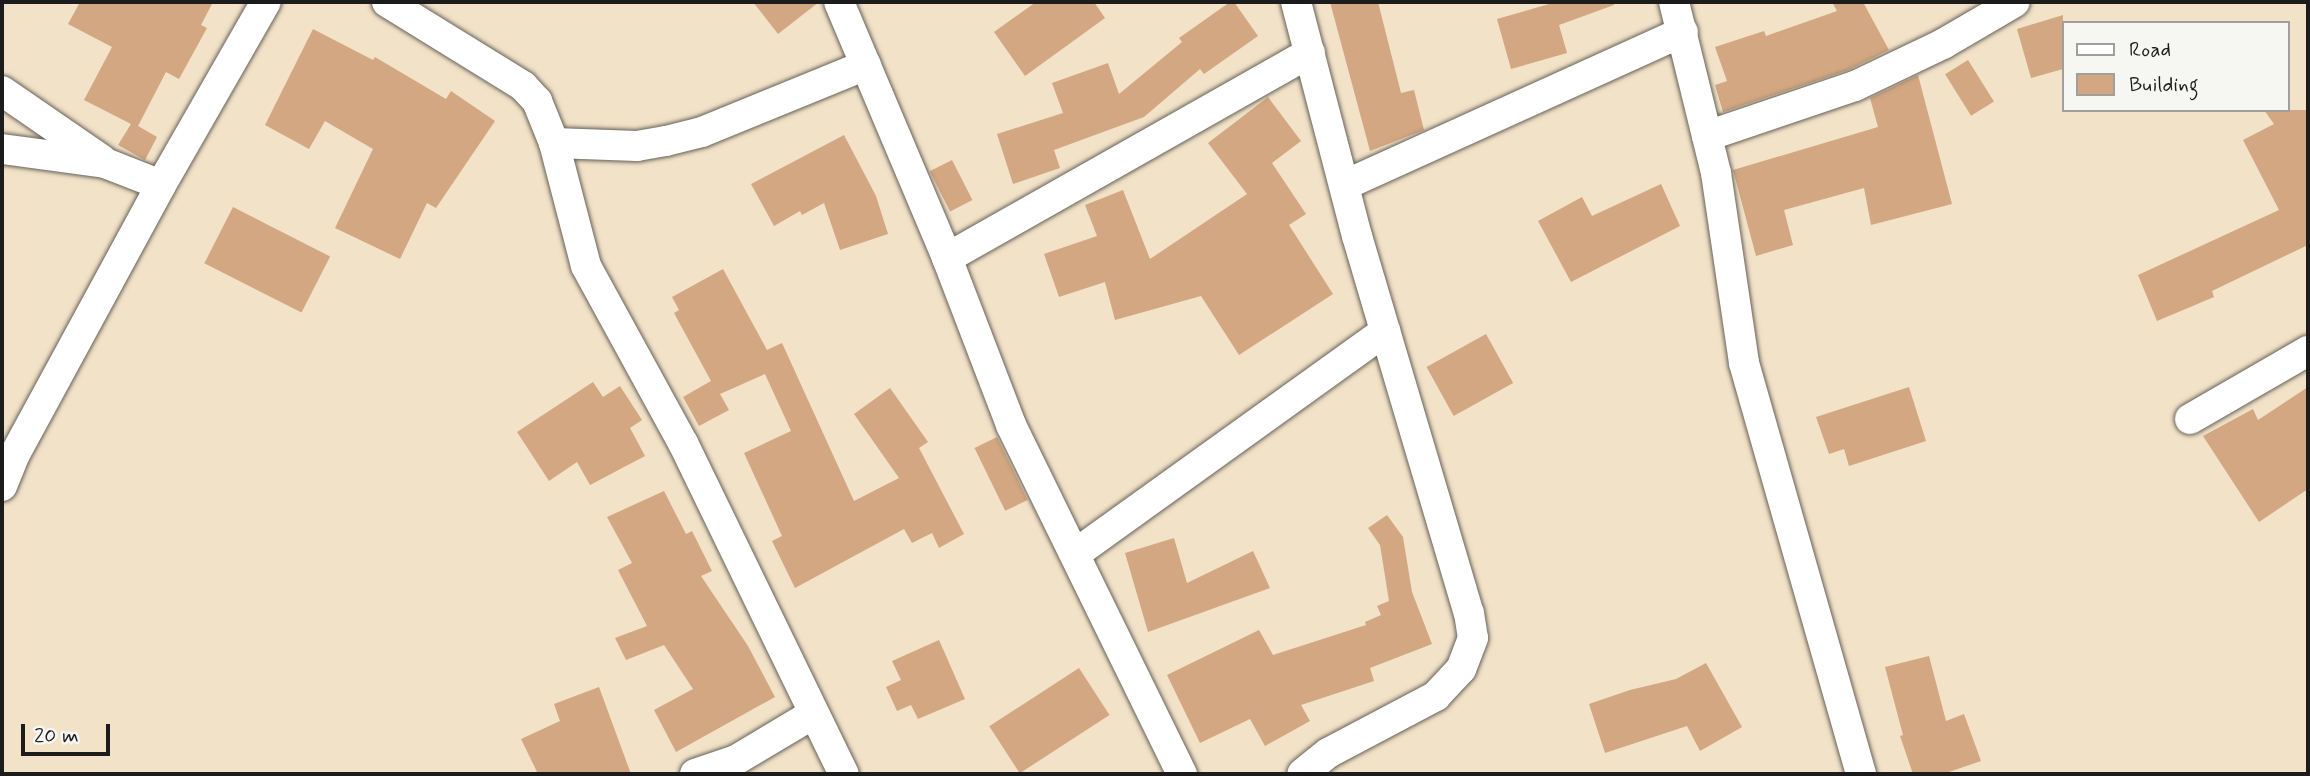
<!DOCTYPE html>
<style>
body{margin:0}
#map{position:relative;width:2310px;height:776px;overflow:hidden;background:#f2e2c8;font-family:Mynerve,sans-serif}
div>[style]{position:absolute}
.building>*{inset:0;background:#d2a781;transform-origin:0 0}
.roads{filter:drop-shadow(0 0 2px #676158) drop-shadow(0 0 2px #676158)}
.minor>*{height:30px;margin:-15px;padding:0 15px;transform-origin:15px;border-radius:15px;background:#fff}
span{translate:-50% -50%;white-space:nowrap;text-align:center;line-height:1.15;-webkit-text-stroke:6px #f6f6f2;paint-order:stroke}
.frame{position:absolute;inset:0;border:4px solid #1c1c1c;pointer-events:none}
.legend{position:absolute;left:2062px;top:21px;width:228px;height:91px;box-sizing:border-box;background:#f6f6f2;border:2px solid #9f9f9c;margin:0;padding:9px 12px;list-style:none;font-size:21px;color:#1c1c1c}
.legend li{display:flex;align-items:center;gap:14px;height:35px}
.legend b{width:35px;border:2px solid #9f9f9c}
.scale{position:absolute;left:21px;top:724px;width:89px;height:32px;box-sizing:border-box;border:4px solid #1c1c1c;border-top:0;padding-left:9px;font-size:21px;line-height:24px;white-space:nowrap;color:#1c1c1c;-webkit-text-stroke:5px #f6f6f2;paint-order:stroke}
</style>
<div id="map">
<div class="building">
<div style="clip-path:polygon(80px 2px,213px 2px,201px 25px,207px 28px,179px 79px,166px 72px,138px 126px,157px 137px,145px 160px,118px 145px,131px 124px,84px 100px,112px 47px,68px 24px)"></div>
<div style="clip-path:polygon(753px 2px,819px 2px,778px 34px)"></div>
<div style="clip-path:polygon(1036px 2px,1094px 2px,1105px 18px,1025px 76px,994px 32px)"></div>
<div style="clip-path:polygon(1230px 2px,1234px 2px,1258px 36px,1204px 74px,1200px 69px,1144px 117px,1054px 150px,1060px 168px,1013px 184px,997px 134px,1063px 113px,1052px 83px,1108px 63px,1119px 94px,1182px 42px,1179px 38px)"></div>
<div style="clip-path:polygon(1330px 2px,1378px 2px,1401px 93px,1414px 90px,1424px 130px,1370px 151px)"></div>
<div style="clip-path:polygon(1556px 2px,1614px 2px,1614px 5px,1559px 25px,1567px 53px,1511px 69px,1497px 19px)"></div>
<div style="clip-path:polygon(1832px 2px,1863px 2px,1889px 50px,1848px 70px,1723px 112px,1715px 85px,1727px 81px,1715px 47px,1764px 31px,1766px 36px,1837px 11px)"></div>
<div style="clip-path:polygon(2063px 15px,2063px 69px,2031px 78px,2017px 29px)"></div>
<div style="clip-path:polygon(313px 29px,373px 60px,375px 57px,446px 99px,451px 91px,495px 121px,436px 208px,427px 203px,400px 259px,335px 228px,373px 149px,325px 121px,309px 149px,265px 125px)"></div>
<div style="left:1968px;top:60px;width:49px;height:27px;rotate:58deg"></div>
<div style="clip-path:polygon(1918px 75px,1952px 204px,1871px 225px,1864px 188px,1784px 210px,1793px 245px,1756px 256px,1733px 170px,1878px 127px,1870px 98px)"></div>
<div style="clip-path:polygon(1268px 97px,1301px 141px,1272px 163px,1306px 214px,1289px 225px,1333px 294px,1239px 355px,1201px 296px,1115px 320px,1105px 282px,1059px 297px,1044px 254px,1097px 236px,1085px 205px,1123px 190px,1150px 259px,1247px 194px,1208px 143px)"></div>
<div style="clip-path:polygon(2264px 110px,2308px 110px,2308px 245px,2212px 291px,2214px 297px,2157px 321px,2138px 275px,2279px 210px,2243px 140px,2274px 124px)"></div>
<div style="clip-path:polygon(844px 135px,876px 196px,888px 234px,840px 250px,824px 203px,802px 215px,800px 211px,774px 226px,751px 184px)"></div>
<div style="left:952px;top:160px;width:45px;height:25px;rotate:63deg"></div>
<div style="clip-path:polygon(1661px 184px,1680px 226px,1571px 282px,1538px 221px,1582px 197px,1592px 216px)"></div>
<div style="left:233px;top:207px;width:109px;height:63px;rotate:27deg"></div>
<div style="clip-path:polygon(723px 269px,767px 350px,782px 343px,854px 501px,899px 478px,854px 414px,890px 388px,928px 442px,919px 448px,964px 534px,939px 548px,932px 533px,912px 543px,904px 529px,795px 588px,772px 541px,782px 536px,744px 453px,791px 431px,765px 374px,720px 394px,729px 410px,699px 426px,683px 397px,711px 381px,674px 313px,679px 310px,672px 297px)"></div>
<div style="left:1486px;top:334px;width:56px;height:68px;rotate:61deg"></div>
<div style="clip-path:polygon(593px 382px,603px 397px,620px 386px,642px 420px,630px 428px,645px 456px,590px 485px,577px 462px,549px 481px,517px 432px)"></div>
<div style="clip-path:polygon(1909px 387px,1926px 441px,1849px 466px,1844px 449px,1829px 454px,1816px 417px)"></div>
<div style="clip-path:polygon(2308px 387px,2308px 489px,2259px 522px,2203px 436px,2253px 409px,2258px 420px)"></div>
<div style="left:997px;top:437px;width:70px;height:25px;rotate:64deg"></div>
<div style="clip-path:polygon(664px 491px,686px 534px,692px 531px,712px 571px,701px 576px,748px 646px,775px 697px,676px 752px,654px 710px,693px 689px,664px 645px,626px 660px,615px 638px,647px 626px,618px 570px,632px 563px,607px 517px)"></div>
<div style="clip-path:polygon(1387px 515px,1403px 537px,1412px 592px,1432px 644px,1370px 668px,1374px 681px,1301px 705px,1310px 721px,1265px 746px,1250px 719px,1200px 743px,1167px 675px,1259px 630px,1273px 655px,1366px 625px,1365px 622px,1381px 615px,1377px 606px,1389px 601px,1380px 545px,1368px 528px)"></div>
<div style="clip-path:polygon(1174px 538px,1187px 583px,1253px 551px,1270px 588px,1148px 632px,1125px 553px)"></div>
<div style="clip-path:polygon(939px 640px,965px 699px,918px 719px,911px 705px,897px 711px,886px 687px,901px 680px,892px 661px)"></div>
<div style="clip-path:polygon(1929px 656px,1946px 721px,1964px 714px,1981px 761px,1943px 774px,1913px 774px,1900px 736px,1903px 735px,1885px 667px)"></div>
<div style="clip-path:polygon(1706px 663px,1742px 727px,1700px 751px,1687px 726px,1605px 753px,1589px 704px,1630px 690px,1676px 679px)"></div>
<div style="left:1079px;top:668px;width:56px;height:107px;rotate:57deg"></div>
<div style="clip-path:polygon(599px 687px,631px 774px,538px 774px,521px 739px,560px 721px,554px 704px)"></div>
</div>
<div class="roads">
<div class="minor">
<div style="left:387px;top:2px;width:160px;rotate:31.7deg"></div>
<div style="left:523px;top:86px;width:21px;rotate:47deg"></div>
<div style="left:537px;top:101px;width:45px;rotate:68deg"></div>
<div style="left:554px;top:143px;width:127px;rotate:75.4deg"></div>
<div style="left:586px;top:266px;width:202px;rotate:61.3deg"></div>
<div style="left:683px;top:443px;width:368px;rotate:64.1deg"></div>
<div style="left:839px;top:2px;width:278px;rotate:67.1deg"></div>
<div style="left:947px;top:258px;width:179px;rotate:69deg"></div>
<div style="left:1011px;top:425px;width:389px;rotate:63.9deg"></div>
<div style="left:1296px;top:2px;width:242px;rotate:75.4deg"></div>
<div style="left:1357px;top:236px;width:393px;rotate:73.5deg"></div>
<div style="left:1469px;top:613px;width:25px;rotate:81deg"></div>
<div style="left:1473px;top:638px;width:33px;rotate:111deg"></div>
<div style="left:1461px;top:669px;width:37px;rotate:133deg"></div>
<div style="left:1436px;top:696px;width:122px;rotate:152.2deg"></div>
<div style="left:1328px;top:753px;width:33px;rotate:141deg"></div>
<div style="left:1674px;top:2px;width:176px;rotate:76.2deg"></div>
<div style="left:1716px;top:173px;width:192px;rotate:81.6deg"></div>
<div style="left:1744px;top:363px;width:427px;rotate:74.1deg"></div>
<div style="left:2px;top:91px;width:121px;rotate:34.6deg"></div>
<div style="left:1707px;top:136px;width:156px;rotate:-18.7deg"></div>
<div style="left:1855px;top:86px;width:98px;rotate:-25.5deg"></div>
<div style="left:1943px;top:44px;width:83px;rotate:-30.3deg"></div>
<div style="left:554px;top:143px;width:83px;rotate:2.1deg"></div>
<div style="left:637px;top:146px;width:29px;rotate:-10deg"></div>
<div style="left:666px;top:141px;width:37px;rotate:-14deg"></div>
<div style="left:702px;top:132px;width:177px;rotate:-22.2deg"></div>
<div style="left:2px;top:149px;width:104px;rotate:7.7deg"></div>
<div style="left:105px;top:163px;width:60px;rotate:21.4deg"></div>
<div style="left:1345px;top:185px;width:371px;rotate:-24.4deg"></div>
<div style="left:947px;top:258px;width:417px;rotate:-29.5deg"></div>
<div style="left:2190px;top:419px;width:136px;rotate:-30deg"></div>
<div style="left:2px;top:486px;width:35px;rotate:-68deg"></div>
<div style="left:15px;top:454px;width:306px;rotate:-61.5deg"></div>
<div style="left:161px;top:185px;width:211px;rotate:-60.2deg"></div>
<div style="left:1075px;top:554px;width:382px;rotate:-35.7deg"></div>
<div style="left:695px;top:774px;width:43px;rotate:-18.9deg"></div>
<div style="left:736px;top:760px;width:90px;rotate:-30.9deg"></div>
</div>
</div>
<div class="frame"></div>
<ul class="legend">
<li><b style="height:9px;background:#fff"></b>Road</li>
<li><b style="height:19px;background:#d2a781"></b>Building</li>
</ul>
<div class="scale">20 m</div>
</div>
